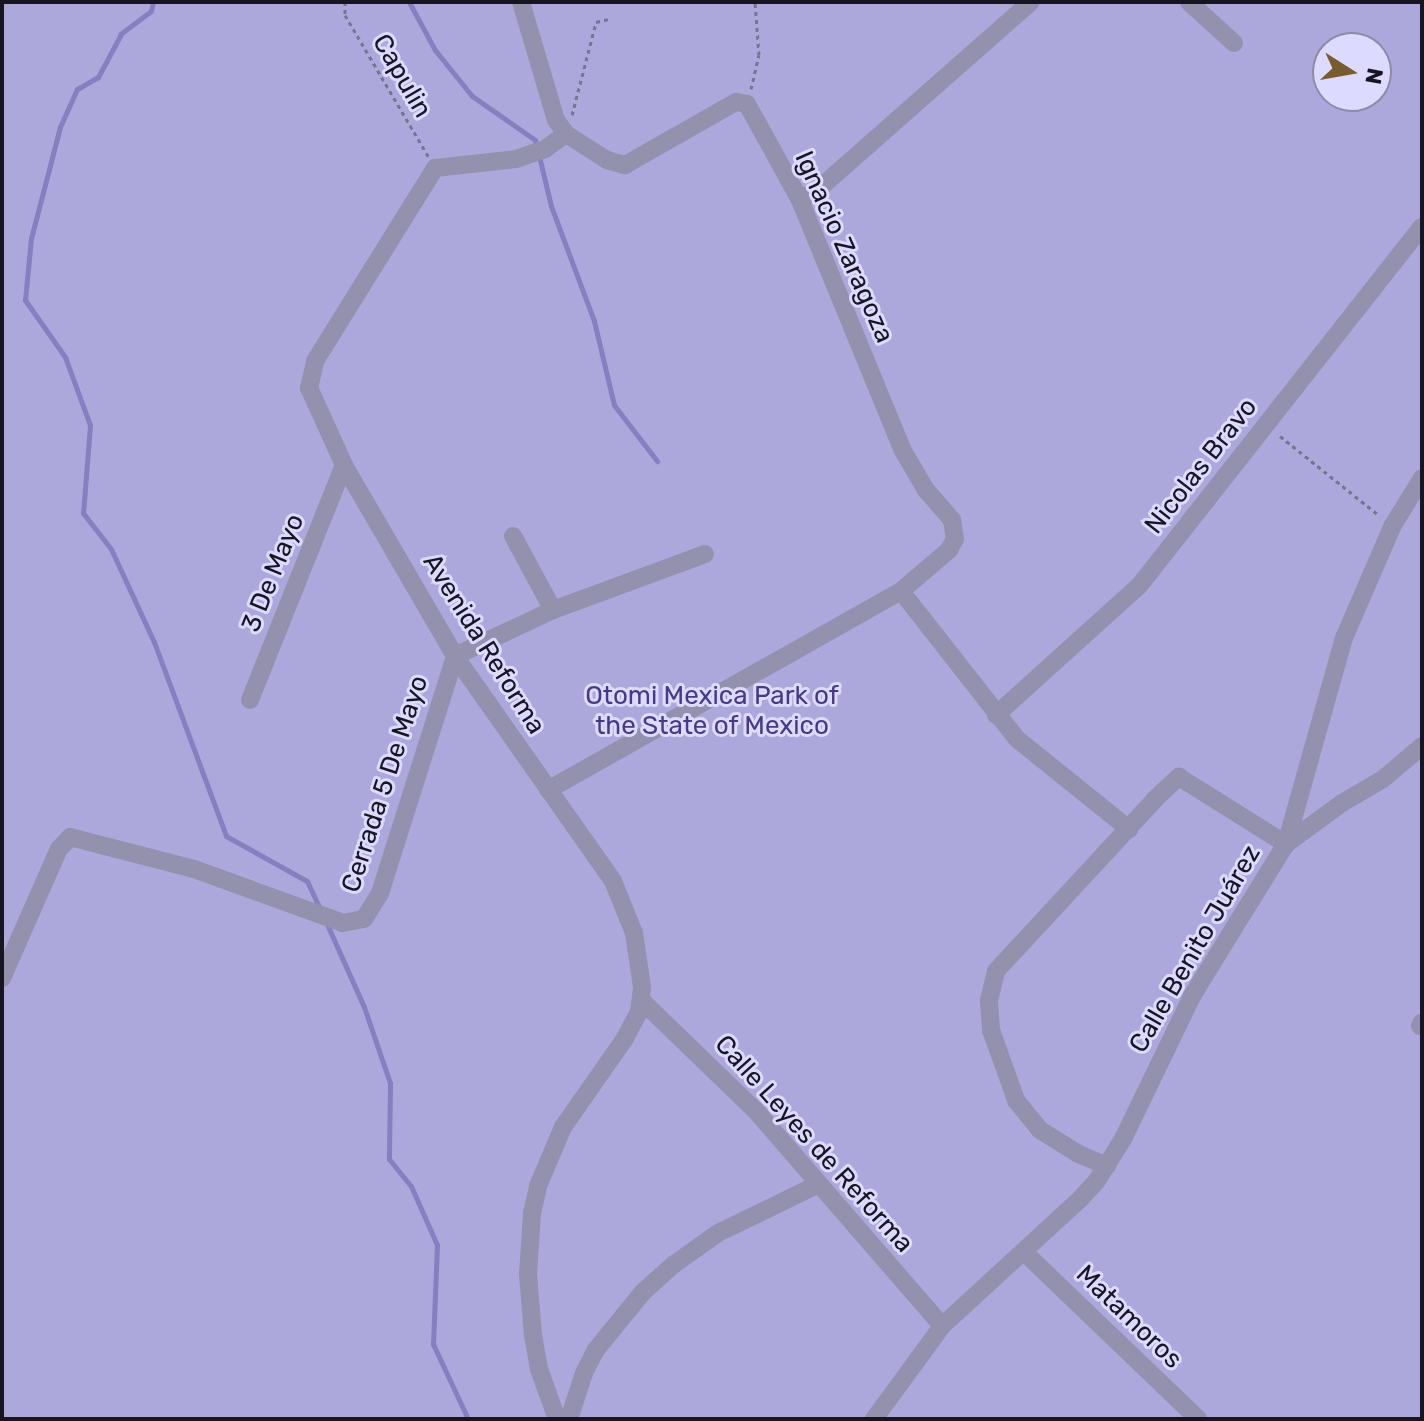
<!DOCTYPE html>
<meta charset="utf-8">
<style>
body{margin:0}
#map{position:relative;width:1424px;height:1421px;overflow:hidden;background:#dddaff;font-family:Rubik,sans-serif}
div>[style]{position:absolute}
.green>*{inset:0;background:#aca8dc}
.stream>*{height:5px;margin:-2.5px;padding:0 2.5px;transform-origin:2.5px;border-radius:2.5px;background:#867fc0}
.path>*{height:3px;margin-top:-1.5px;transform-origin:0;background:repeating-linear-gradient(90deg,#77758d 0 4px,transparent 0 8px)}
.minor>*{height:18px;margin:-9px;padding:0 9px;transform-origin:9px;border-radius:9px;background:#9391ae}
span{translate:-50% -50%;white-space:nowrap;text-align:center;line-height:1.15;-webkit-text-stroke:6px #dddaff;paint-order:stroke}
.street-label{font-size:26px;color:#161521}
.park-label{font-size:26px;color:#483988}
.frame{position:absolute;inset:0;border:4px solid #161521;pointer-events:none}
.north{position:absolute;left:1312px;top:32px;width:80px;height:80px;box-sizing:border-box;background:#dddaff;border:2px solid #8d8ba6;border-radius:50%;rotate:101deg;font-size:22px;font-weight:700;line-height:32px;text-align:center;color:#161521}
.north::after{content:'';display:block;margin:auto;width:28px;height:36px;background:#785c2f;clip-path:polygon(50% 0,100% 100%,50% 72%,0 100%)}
</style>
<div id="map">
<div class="green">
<div style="clip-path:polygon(evenodd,2px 2px,1422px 2px,1422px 1419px,2px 1419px,2px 2px,1328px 48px,1376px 48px,1376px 96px,1328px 96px,1328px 48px)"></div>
</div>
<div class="stream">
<div style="left:153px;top:2px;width:9px;rotate:103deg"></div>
<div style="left:151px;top:11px;width:38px;rotate:143deg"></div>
<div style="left:121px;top:34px;width:49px;rotate:118.1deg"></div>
<div style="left:98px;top:77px;width:24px;rotate:150deg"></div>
<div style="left:77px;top:89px;width:42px;rotate:114.1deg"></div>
<div style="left:60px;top:127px;width:115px;rotate:104.6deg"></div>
<div style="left:31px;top:238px;width:62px;rotate:95.5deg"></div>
<div style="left:25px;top:300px;width:70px;rotate:54.9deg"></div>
<div style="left:65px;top:357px;width:72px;rotate:69.8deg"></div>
<div style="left:90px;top:425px;width:88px;rotate:94.5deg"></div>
<div style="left:83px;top:513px;width:46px;rotate:52.1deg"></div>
<div style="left:111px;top:549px;width:102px;rotate:65.2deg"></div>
<div style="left:154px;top:642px;width:207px;rotate:69.6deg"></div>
<div style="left:226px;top:836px;width:93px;rotate:29.1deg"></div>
<div style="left:307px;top:881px;width:31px;rotate:65deg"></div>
<div style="left:409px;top:2px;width:55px;rotate:61.6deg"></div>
<div style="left:435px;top:50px;width:59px;rotate:51.2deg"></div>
<div style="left:472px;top:96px;width:77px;rotate:34.9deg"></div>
<div style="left:535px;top:140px;width:6px;rotate:81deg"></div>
<div style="left:539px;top:156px;width:51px;rotate:76.5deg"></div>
<div style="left:551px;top:206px;width:123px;rotate:69.5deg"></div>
<div style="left:594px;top:321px;width:86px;rotate:76.6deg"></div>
<div style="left:614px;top:405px;width:71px;rotate:52.5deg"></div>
<div style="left:326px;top:922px;width:93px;rotate:65.9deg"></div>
<div style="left:364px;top:1007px;width:80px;rotate:71.1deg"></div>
<div style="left:390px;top:1083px;width:76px;rotate:90.8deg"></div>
<div style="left:389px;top:1159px;width:35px;rotate:51deg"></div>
<div style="left:411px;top:1186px;width:64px;rotate:66.2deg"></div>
<div style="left:437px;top:1245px;width:99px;rotate:92.3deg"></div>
<div style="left:433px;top:1344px;width:83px;rotate:65deg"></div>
</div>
<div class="path">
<div style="left:345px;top:2px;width:13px;rotate:90deg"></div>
<div style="left:345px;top:15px;width:164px;rotate:59.5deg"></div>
<div style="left:751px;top:89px;width:35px;rotate:-77deg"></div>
<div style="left:759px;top:55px;width:53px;rotate:-94.3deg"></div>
<div style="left:572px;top:115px;width:96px;rotate:-75.5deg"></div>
<div style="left:596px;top:22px;width:13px;rotate:-13deg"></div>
<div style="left:1280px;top:436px;width:128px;rotate:38.7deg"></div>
</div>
<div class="minor">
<div style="left:521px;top:2px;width:123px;rotate:73.5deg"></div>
<div style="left:556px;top:120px;width:17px;rotate:54deg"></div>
<div style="left:566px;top:134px;width:49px;rotate:32.4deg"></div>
<div style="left:607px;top:160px;width:19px;rotate:16deg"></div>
<div style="left:625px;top:165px;width:128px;rotate:-29.6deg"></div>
<div style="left:736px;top:102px;width:11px;rotate:10deg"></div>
<div style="left:747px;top:104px;width:110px;rotate:61.1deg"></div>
<div style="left:800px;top:200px;width:269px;rotate:67.7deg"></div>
<div style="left:902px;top:449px;width:48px;rotate:59.7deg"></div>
<div style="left:926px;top:490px;width:40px;rotate:49deg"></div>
<div style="left:952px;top:520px;width:19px;rotate:81deg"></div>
<div style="left:955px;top:539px;width:13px;rotate:119deg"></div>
<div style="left:949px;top:550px;width:63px;rotate:139.5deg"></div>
<div style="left:901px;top:591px;width:405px;rotate:150.6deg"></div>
<div style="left:1189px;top:2px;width:61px;rotate:42.3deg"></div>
<div style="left:800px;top:200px;width:26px;rotate:-32deg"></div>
<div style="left:822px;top:186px;width:278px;rotate:-41.4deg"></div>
<div style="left:513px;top:536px;width:84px;rotate:61.6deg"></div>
<div style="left:901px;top:591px;width:188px;rotate:51.9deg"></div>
<div style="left:1017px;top:739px;width:144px;rotate:38.8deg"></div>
<div style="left:250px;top:700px;width:253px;rotate:-68.2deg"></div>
<div style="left:996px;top:715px;width:193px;rotate:-42.1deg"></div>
<div style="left:1139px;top:586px;width:457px;rotate:-51.8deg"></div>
<div style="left:1286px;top:844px;width:69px;rotate:-36.2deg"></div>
<div style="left:1342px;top:803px;width:48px;rotate:-30.3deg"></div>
<div style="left:1383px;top:779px;width:51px;rotate:-40.2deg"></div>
<div style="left:2px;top:978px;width:141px;rotate:-66.2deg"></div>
<div style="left:59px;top:849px;width:16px;rotate:-47deg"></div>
<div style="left:70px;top:837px;width:128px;rotate:14.5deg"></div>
<div style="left:194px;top:869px;width:158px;rotate:19.9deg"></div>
<div style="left:343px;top:923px;width:21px;rotate:-11deg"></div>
<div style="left:364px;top:919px;width:31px;rotate:-58deg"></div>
<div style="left:380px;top:893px;width:249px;rotate:-72.4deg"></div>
<div style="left:455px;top:656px;width:108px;rotate:-25.1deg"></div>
<div style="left:553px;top:610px;width:162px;rotate:-20.2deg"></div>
<div style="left:642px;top:1001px;width:158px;rotate:44deg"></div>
<div style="left:756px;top:1111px;width:284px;rotate:49.1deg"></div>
<div style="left:1420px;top:1026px;width:4px;rotate:-63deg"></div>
<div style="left:1107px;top:1166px;width:33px;rotate:-157deg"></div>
<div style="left:1077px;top:1153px;width:44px;rotate:-148.1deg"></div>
<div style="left:1040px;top:1130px;width:38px;rotate:-129deg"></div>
<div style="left:1016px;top:1100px;width:74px;rotate:-109.7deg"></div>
<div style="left:991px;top:1030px;width:30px;rotate:-94deg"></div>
<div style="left:989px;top:1000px;width:30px;rotate:-76deg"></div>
<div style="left:996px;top:971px;width:234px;rotate:-47.2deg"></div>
<div style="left:1155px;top:799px;width:33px;rotate:-43deg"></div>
<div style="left:1179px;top:777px;width:126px;rotate:32.1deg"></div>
<div style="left:1024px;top:1252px;width:241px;rotate:43.8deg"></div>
<div style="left:557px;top:1419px;width:53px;rotate:-109.8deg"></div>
<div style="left:539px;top:1369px;width:34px;rotate:-100deg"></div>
<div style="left:533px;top:1336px;width:62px;rotate:-94.6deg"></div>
<div style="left:528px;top:1274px;width:61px;rotate:-86.2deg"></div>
<div style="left:532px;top:1213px;width:28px;rotate:-77deg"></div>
<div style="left:538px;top:1186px;width:64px;rotate:-67deg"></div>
<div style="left:563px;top:1127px;width:106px;rotate:-55deg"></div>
<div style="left:624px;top:1040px;width:32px;rotate:-62deg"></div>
<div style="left:639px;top:1012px;width:25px;rotate:-83deg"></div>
<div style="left:642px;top:987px;width:55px;rotate:-98.4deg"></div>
<div style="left:634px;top:933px;width:56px;rotate:-112deg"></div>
<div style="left:613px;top:881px;width:275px;rotate:-125.1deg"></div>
<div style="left:455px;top:656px;width:221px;rotate:-120.2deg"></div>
<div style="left:344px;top:465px;width:85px;rotate:-114.4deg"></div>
<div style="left:309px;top:388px;width:28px;rotate:-77deg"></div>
<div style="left:315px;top:361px;width:227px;rotate:-58.1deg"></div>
<div style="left:435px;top:168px;width:81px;rotate:-6.3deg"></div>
<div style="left:516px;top:159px;width:31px;rotate:-19deg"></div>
<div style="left:545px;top:149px;width:26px;rotate:-36deg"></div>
<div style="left:569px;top:1419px;width:48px;rotate:-71.9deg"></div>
<div style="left:584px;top:1373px;width:25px;rotate:-63deg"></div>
<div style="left:595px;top:1351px;width:76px;rotate:-50.9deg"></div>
<div style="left:643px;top:1292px;width:40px;rotate:-42deg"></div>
<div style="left:673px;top:1265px;width:55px;rotate:-35.4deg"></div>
<div style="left:718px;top:1233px;width:110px;rotate:-25.9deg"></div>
<div style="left:874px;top:1419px;width:115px;rotate:-53.8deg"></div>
<div style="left:942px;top:1326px;width:189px;rotate:-42.6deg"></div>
<div style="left:1081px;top:1198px;width:22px;rotate:-47deg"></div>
<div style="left:1096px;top:1182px;width:51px;rotate:-57.9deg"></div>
<div style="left:1123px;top:1139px;width:159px;rotate:-64.2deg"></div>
<div style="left:1192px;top:996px;width:179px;rotate:-58.3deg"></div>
<div style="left:1286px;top:844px;width:214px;rotate:-74.3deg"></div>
<div style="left:1344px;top:638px;width:123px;rotate:-66.6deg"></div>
<div style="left:1393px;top:525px;width:55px;rotate:-58.3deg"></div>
</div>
<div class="street-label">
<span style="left:402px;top:76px;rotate:60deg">Capulin</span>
<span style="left:844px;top:247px;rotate:66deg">Ignacio Zaragoza</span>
<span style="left:1201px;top:466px;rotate:-52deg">Nicolas Bravo</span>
<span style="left:273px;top:573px;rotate:-68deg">3 De Mayo</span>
<span style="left:484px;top:644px;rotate:58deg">Avenida Reforma</span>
<span style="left:385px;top:784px;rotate:-72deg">Cerrada 5 De Mayo</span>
<span style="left:1195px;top:949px;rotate:-60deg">Calle Benito Juárez</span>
<span style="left:814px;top:1144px;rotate:48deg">Calle Leyes de Reforma</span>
<span style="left:1129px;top:1317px;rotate:44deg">Matamoros</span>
</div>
<div class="park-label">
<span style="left:712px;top:711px">Otomi Mexica Park of<br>the State of Mexico</span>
</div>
<div class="frame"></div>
<div class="north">N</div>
</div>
